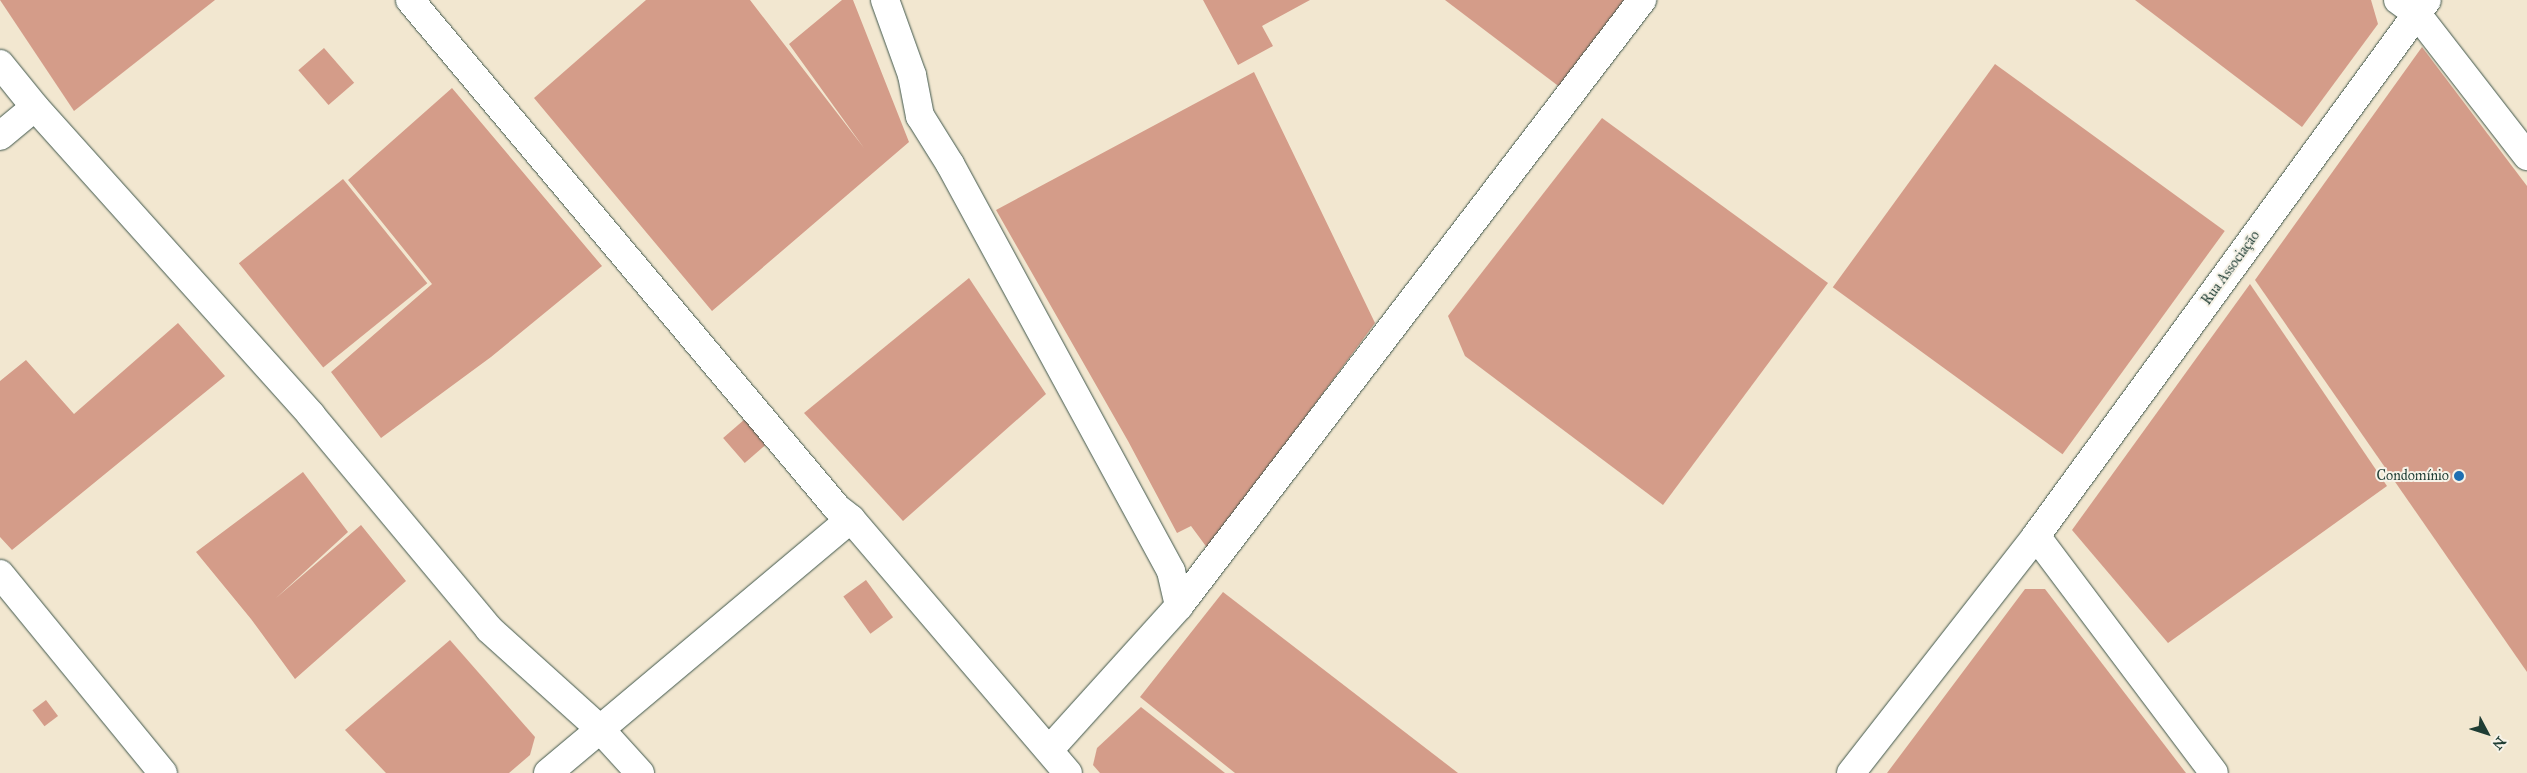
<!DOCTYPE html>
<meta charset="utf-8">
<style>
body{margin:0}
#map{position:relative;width:2527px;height:773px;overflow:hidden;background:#f2e7d0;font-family:"IM FELL Great Primer",serif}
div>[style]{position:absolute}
.building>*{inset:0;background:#d49c89;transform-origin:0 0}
.roads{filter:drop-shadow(0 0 1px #3f564b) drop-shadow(0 0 1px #3f564b)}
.minor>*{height:28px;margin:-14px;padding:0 14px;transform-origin:14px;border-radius:14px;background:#fff}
.dots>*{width:14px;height:14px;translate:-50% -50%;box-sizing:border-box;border:2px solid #f7f3e8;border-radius:50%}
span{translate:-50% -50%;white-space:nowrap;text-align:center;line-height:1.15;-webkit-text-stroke:4px #f7f3e8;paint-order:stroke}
.street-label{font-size:14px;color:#1f3d34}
.poi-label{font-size:14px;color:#1f3d34}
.right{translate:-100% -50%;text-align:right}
.north{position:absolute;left:2462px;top:708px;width:50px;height:50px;-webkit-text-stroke:4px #f7f3e8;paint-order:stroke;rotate:130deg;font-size:14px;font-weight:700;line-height:20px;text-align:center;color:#1f3d34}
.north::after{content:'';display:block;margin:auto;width:18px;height:22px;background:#1f3d34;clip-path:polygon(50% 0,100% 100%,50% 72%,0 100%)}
</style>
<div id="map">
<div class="building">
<div style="clip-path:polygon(0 0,215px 0,74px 111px)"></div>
<div style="clip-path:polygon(646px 0,750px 0,864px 148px,789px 44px,842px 0,853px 0,909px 142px,712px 311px,534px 98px)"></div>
<div style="clip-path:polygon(1203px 0,1310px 0,1262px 26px,1273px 46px,1238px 65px)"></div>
<div style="clip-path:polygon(1445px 0,1631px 0,1561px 88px)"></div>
<div style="clip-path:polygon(2135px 0,2371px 0,2378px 24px,2302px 127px)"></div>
<div style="clip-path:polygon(2422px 47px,2527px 186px,2527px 672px,2255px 280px)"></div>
<div style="left:324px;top:48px;width:46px;height:34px;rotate:49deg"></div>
<div style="left:1995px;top:64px;width:284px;height:276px;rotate:36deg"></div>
<div style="clip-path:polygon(1254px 72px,1375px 323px,1208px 549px,1191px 526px,1177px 533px,1128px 441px,996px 210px)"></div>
<div style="clip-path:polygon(452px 88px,602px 266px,491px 357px,381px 438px,331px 372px,432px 284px,348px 180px)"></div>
<div style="clip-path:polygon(1602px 118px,1828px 283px,1663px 505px,1465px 356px,1448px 316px)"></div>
<div style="left:343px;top:179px;width:134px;height:134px;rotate:51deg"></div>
<div style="clip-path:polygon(969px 278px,1046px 394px,903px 521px,804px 413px)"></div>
<div style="clip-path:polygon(2250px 284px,2387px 486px,2168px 643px,2072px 530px)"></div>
<div style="clip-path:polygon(178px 323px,225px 376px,12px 550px,0 537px,0 381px,26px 360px,74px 414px)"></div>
<div style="left:745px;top:419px;width:33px;height:29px;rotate:49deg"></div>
<div style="clip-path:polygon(303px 472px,348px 532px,276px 598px,361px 525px,406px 581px,295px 679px,251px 619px,196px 552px)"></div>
<div style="left:866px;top:580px;width:46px;height:28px;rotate:54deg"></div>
<div style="clip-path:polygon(2025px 589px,2045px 589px,2186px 773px,1887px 773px)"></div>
<div style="clip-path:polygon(1223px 592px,1458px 773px,1235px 773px,1140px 697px)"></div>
<div style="clip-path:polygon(450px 640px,535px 737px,530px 755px,509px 773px,386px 773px,345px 730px)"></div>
<div style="left:46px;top:700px;width:20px;height:17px;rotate:53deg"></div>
<div style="clip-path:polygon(1141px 707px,1225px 773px,1100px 773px,1093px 765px,1097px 748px)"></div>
</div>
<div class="roads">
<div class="minor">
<div style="left:410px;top:0;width:664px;rotate:49.95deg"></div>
<div style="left:837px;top:508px;width:18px;rotate:38deg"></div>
<div style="left:851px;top:519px;width:334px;rotate:49.5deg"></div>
<div style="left:885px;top:0;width:80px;rotate:70.2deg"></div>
<div style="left:912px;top:75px;width:42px;rotate:79deg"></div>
<div style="left:920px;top:116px;width:57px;rotate:58deg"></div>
<div style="left:950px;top:164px;width:463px;rotate:61.5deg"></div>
<div style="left:1171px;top:571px;width:36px;rotate:77deg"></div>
<div style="left:1179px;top:606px;width:763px;rotate:-52.62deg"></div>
<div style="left:2398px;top:0;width:24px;rotate:36deg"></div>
<div style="left:2417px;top:14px;width:180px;rotate:52.2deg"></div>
<div style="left:0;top:64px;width:55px;rotate:50.9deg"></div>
<div style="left:35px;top:107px;width:414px;rotate:48.1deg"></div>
<div style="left:311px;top:415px;width:278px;rotate:50.2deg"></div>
<div style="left:489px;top:629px;width:148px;rotate:42deg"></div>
<div style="left:599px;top:728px;width:61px;rotate:47.7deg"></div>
<div style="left:0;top:136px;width:45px;rotate:-39.6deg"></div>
<div style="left:2036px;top:536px;width:296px;rotate:53.1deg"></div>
<div style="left:0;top:574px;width:257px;rotate:50.7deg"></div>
<div style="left:1050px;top:749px;width:193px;rotate:-47.9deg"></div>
<div style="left:548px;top:773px;width:395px;rotate:-40deg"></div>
<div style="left:1851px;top:773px;width:301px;rotate:-52deg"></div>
<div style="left:2036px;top:536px;width:663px;rotate:-53.89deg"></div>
</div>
</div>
<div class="dots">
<div style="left:2459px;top:476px;background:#1f6fb2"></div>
</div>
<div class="street-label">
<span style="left:2231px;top:268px;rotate:-54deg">Rua Associação</span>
</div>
<div class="poi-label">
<span class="right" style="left:2449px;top:476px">Condomínio</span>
</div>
<div class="north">N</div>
</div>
